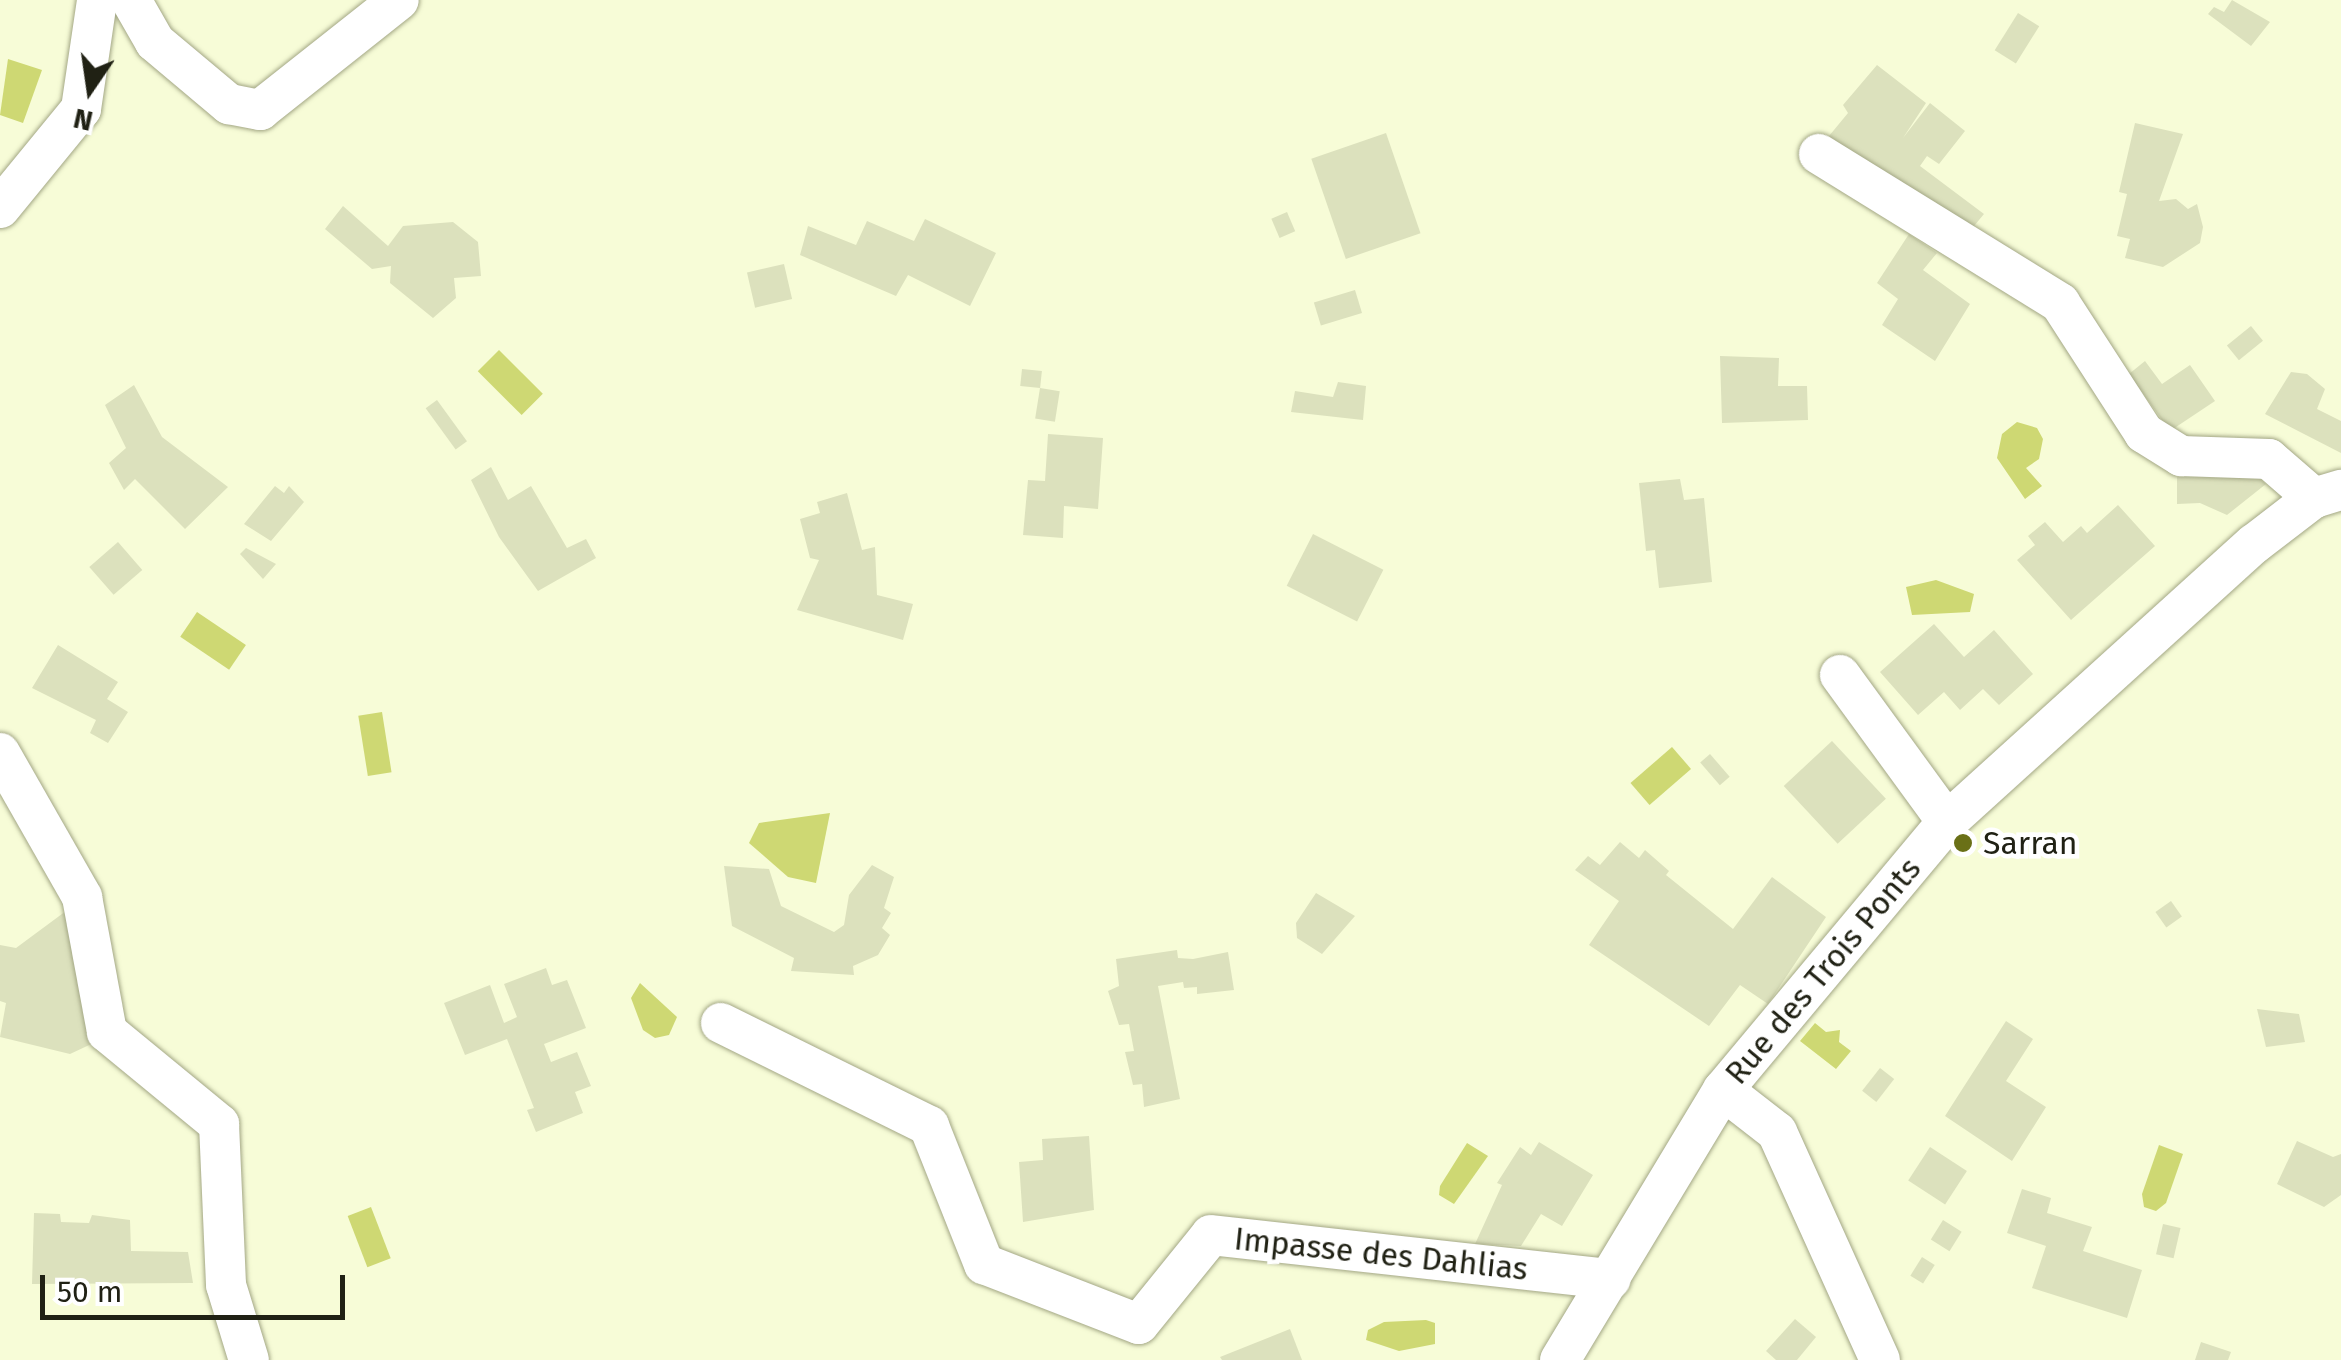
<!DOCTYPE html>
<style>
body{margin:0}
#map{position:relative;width:2341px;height:1360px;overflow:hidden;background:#f7fcd7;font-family:"Fira Sans",sans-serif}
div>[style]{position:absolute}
.water>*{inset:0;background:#ced873;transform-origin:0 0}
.building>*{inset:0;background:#dce1bd;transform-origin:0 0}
.roads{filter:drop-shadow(0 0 2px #a3a785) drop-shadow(0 0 2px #a3a785)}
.street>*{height:40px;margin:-20px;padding:0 20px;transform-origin:20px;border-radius:20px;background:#fff}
.dots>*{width:28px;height:28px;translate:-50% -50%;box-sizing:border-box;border:5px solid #fff;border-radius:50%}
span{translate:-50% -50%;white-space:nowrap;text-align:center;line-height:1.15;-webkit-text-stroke:9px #fff;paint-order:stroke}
.poi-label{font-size:32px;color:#202114}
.left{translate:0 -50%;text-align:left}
.street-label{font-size:32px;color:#202114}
.north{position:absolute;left:40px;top:40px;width:100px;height:100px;-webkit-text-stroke:8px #fff;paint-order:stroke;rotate:193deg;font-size:28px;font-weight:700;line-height:40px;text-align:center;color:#202114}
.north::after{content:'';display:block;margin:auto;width:35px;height:45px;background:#202114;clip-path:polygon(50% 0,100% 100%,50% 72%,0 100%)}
.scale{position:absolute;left:40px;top:1275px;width:305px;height:45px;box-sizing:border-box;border:5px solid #202114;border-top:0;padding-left:12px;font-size:30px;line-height:35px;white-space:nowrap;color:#202114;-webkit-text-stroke:8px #fff;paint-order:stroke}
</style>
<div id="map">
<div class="water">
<div style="clip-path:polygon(8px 59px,42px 70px,23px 123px,0 115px)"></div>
<div style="left:499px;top:350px;width:62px;height:30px;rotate:45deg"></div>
<div style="clip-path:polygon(2017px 422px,2037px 428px,2043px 439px,2039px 459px,2026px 468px,2042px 486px,2025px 499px,1997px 458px,2002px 434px)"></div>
<div style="clip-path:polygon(1936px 580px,1974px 594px,1970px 612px,1912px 615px,1906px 587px)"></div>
<div style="left:197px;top:612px;width:59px;height:30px;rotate:34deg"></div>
<div style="left:382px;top:712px;width:61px;height:24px;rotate:81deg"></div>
<div style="left:1672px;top:747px;width:29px;height:55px;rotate:49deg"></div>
<div style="clip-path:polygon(830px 813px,816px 883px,788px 877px,749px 843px,759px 823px)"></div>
<div style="clip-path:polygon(640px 983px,677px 1017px,669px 1035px,655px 1038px,643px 1030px,631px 998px)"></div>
<div style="clip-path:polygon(1815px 1023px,1826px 1032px,1840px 1030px,1839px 1042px,1851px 1051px,1836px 1069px,1800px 1041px)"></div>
<div style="clip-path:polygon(1467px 1143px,1488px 1156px,1454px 1204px,1439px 1195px,1440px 1186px)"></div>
<div style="clip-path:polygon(2159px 1145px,2183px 1154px,2166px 1203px,2156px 1211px,2144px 1207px,2142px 1194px)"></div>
<div style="left:371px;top:1207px;width:55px;height:25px;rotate:69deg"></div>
<div style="clip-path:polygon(1426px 1320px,1435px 1323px,1435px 1344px,1399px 1351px,1366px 1340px,1368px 1330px,1384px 1322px)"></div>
</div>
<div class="building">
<div style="clip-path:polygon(2232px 0,2270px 22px,2251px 46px,2208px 14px,2214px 7px,2224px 12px)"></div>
<div style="left:2018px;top:13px;width:25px;height:44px;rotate:32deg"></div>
<div style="clip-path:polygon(1877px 65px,1926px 103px,1903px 138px,1930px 103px,1965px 131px,1939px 164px,1927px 156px,1920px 166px,1984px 214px,1969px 232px,1829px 136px,1848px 113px,1843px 105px)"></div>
<div style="clip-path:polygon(2135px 123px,2183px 134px,2159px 201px,2176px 199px,2188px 209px,2197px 204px,2203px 227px,2200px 243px,2163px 267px,2125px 258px,2130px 239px,2117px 236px,2127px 194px,2119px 192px)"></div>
<div style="left:1386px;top:133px;width:106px;height:79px;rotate:71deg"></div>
<div style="clip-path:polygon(343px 206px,388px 246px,403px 226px,453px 222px,478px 242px,481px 276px,454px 278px,456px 298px,433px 318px,390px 283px,391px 266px,372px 269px,325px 229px)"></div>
<div style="left:1287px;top:212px;width:21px;height:17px;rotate:67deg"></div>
<div style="clip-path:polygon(925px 219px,996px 253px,970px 306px,908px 275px,896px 296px,800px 255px,808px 226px,856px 245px,867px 221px,914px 241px)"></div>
<div style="clip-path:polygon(1909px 234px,1937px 253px,1923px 270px,1970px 304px,1935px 361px,1882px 325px,1898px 299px,1877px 283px)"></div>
<div style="left:784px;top:264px;width:36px;height:38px;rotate:77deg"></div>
<div style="left:1355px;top:290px;width:24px;height:43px;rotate:73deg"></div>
<div style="left:2251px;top:326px;width:19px;height:31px;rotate:51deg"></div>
<div style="clip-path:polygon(1720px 356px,1779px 358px,1778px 386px,1807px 386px,1808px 420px,1722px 423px)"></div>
<div style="clip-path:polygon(2145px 361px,2162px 384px,2190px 365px,2215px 401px,2170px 431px,2129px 374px)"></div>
<div style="left:1022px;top:369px;width:20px;height:17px;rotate:6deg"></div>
<div style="clip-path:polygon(2291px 372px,2307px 374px,2325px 389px,2317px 409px,2341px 421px,2341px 453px,2265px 414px)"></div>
<div style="clip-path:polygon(1338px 382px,1366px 386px,1363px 420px,1291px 412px,1295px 391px,1333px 397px)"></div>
<div style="clip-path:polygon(134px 385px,162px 437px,228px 487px,185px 529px,135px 479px,124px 490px,109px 463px,126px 448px,105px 405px)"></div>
<div style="left:1040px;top:388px;width:20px;height:31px;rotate:9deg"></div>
<div style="left:437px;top:400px;width:51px;height:14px;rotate:54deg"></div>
<div style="clip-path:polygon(1048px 434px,1103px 438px,1098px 509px,1064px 506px,1063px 538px,1023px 535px,1028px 480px,1045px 481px)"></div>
<div style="clip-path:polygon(491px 467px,508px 500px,531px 486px,567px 548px,586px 539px,596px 558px,538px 591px,499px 537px,471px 480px)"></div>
<div style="clip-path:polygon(2177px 477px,2259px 478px,2266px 484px,2227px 515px,2200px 503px,2177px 504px)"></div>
<div style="clip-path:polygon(1680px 479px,1684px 500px,1704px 498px,1712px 582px,1659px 588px,1655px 550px,1646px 551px,1639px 483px)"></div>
<div style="clip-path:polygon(275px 486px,284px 493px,289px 486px,304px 502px,271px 541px,244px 524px)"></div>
<div style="clip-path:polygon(847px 493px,862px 550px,875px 547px,877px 595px,913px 604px,903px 640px,797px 610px,819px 560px,810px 558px,800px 519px,820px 513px,817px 502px)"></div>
<div style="clip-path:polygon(2118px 505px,2155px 546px,2071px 620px,2017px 560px,2035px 545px,2028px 536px,2045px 522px,2063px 542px,2081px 526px,2087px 533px)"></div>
<div style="left:1313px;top:534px;width:79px;height:58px;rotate:27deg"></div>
<div style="left:118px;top:542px;width:37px;height:38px;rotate:49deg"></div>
<div style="clip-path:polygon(246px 548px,276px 564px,263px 579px,240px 554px)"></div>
<div style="clip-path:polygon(1934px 624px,1964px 657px,1994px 630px,2033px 674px,1999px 705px,1983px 689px,1960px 710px,1944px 692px,1918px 715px,1880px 672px)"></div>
<div style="clip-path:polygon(58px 645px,118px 682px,107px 699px,128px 712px,108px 743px,90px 733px,96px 720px,32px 688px)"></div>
<div style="left:1832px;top:741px;width:79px;height:66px;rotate:47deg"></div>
<div style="left:1710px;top:754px;width:30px;height:13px;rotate:49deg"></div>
<div style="clip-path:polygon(1620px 842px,1639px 858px,1645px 850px,1669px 871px,1666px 875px,1733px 929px,1772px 877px,1826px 917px,1768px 1004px,1740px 985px,1709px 1026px,1589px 945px,1619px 901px,1575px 870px,1588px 856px,1600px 865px)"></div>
<div style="clip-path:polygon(872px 865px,894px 877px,884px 908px,891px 913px,882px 928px,890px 935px,878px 955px,853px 966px,854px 975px,791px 971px,794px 958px,732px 926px,724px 866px,769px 869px,781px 906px,834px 932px,844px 925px,849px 895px)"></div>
<div style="clip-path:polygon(1316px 893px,1355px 916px,1322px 954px,1297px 938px,1296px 923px)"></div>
<div style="left:2171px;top:901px;width:19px;height:19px;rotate:55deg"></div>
<div style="clip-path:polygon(66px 911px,102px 1039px,70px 1054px,0 1037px,6px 1003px,0 1001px,0 945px,16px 948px)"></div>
<div style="clip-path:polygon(1177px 950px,1178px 958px,1193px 959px,1228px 952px,1234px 990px,1197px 994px,1197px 987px,1184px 988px,1183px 982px,1158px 986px,1180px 1099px,1144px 1107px,1142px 1084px,1133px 1085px,1125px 1052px,1134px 1051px,1129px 1024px,1119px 1025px,1108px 991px,1119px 986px,1116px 959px)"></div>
<div style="clip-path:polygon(546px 968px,552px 985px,567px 980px,586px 1028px,544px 1044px,551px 1062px,577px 1052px,591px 1086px,575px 1092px,583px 1113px,536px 1132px,527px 1110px,534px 1108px,507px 1039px,465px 1055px,444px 1003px,490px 985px,504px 1023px,517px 1017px,504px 984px)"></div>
<div style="clip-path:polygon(2257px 1009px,2299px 1014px,2305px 1042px,2266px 1047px)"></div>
<div style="clip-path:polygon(2006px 1021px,2033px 1039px,2006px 1081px,2046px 1107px,2012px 1161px,1945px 1116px)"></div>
<div style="left:1880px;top:1068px;width:18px;height:29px;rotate:38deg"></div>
<div style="clip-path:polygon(1089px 1136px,1094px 1210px,1023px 1222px,1019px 1162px,1043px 1160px,1042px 1139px)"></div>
<div style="clip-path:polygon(2297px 1141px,2333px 1157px,2341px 1154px,2341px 1195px,2324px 1207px,2277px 1184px)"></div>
<div style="clip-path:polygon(1539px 1142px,1593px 1175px,1562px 1226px,1541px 1214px,1521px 1246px,1475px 1244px,1502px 1185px,1497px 1183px,1520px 1147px,1531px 1155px)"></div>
<div style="left:1930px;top:1147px;width:44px;height:40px;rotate:33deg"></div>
<div style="clip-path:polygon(2022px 1189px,2051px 1198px,2047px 1213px,2092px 1227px,2083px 1251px,2142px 1270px,2127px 1318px,2032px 1288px,2046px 1246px,2007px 1233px)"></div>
<div style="clip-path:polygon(34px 1213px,60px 1214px,61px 1222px,89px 1223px,92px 1215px,130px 1220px,131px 1251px,188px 1252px,193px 1283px,32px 1284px)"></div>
<div style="left:1943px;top:1220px;width:22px;height:23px;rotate:32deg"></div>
<div style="left:2163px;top:1224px;width:18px;height:31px;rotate:13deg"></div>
<div style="left:1922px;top:1257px;width:15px;height:22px;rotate:32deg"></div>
<div style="clip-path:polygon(1795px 1319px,1816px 1337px,1797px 1360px,1776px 1360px,1766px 1351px)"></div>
<div style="clip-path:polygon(1290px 1329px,1302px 1360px,1222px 1360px,1220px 1357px)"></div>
<div style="clip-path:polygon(2201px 1342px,2231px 1352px,2228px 1360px,2195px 1360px)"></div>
</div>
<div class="roads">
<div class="street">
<div style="left:131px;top:0;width:48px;rotate:60.3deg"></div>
<div style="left:155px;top:42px;width:97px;rotate:40deg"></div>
<div style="left:229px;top:104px;width:32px;rotate:11deg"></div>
<div style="left:260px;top:110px;width:177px;rotate:-38.4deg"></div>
<div style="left:1819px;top:154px;width:283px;rotate:31.7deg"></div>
<div style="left:2060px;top:303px;width:155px;rotate:57.1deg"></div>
<div style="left:2144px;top:433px;width:44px;rotate:31.9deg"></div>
<div style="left:2181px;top:456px;width:88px;rotate:2deg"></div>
<div style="left:2269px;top:459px;width:60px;rotate:40.9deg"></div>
<div style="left:0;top:208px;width:128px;rotate:-50.7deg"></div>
<div style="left:81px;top:109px;width:110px;rotate:-81.6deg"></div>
<div style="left:1840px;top:675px;width:182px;rotate:53.9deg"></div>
<div style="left:0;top:753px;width:166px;rotate:60.3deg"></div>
<div style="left:82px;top:897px;width:137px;rotate:79.5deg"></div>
<div style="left:107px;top:1032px;width:145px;rotate:39.4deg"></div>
<div style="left:219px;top:1124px;width:161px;rotate:87.5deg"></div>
<div style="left:226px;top:1285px;width:78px;rotate:73deg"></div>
<div style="left:721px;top:1023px;width:232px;rotate:26.3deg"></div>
<div style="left:929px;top:1126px;width:149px;rotate:68.3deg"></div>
<div style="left:984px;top:1264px;width:166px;rotate:21.2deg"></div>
<div style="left:1139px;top:1324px;width:114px;rotate:-51deg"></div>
<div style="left:1211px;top:1235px;width:402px;rotate:6.3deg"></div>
<div style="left:1723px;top:1090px;width:68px;rotate:37.9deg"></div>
<div style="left:1777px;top:1132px;width:250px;rotate:65.7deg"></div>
<div style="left:1560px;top:1360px;width:315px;rotate:-58.9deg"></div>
<div style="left:1723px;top:1090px;width:349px;rotate:-50.1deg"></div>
<div style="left:1947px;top:822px;width:414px;rotate:-42.2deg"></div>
<div style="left:2254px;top:544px;width:76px;rotate:-37.5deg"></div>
<div style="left:2314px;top:498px;width:28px;rotate:-17deg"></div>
</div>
</div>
<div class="dots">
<div style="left:1963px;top:843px;background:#6a7017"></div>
</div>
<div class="poi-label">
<span class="left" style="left:1983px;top:843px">Sarran</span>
</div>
<div class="street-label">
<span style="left:1823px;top:971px;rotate:-50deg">Rue des Trois Ponts</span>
<span style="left:1381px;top:1254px;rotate:6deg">Impasse des Dahlias</span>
</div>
<div class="north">N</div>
<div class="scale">50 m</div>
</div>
